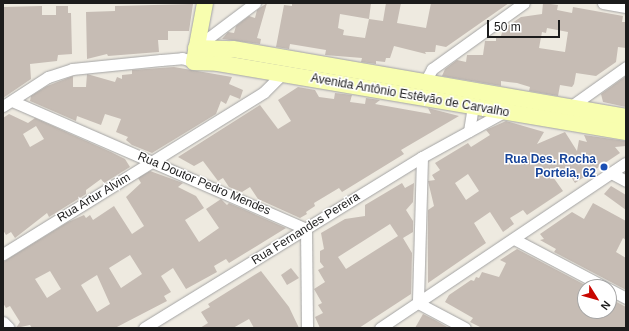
<!DOCTYPE html>
<meta charset="utf-8">
<style>
body{margin:0}
#map{position:relative;width:629px;height:331px;overflow:hidden;background:#eeeae0;font-family:Arial,sans-serif}
div>[style]{position:absolute}
.building>*{inset:0;background:#c6bcb4}
.roads{filter:drop-shadow(0 0 1px #a3a3a3) drop-shadow(0 0 1px #a3a3a3)}
.street>*{height:11px;margin:-5.5px;padding:0 5.5px;transform-origin:5.5px;border-radius:5.5px;background:#fff}
.secondary>*{height:16px;margin:-8px;padding:0 8px;transform-origin:8px;border-radius:8px;background:#f8feaf}
.dots>*{width:11px;height:11px;translate:-50% -50%;box-sizing:border-box;border:2px solid #fff;border-radius:50%}
span{translate:-50% -50%;white-space:nowrap;text-align:center;line-height:1.15;-webkit-text-stroke:3px #fff;paint-order:stroke}
.street-label{font-size:12px;color:#1c1c1c}
.transit-label{font-size:12px;color:#164399;font-weight:700}
.right{translate:-100% -50%;text-align:right}
.frame{position:absolute;inset:0;border:4px solid #1c1c1c;pointer-events:none}
.north{position:absolute;left:577px;top:279px;width:40px;height:40px;box-sizing:border-box;background:#fff;border:1px solid #a4a4a4;border-radius:50%;rotate:127deg;font-size:11px;font-weight:700;line-height:16px;text-align:center;color:#1c1c1c}
.north::after{content:'';display:block;margin:auto;width:14px;height:18px;background:#c80600;clip-path:polygon(50% 0,100% 100%,50% 72%,0 100%)}
.scale{position:absolute;left:487px;top:20px;width:73px;height:18px;box-sizing:border-box;border:2px solid #1c1c1c;border-top:0;padding-left:5px;font-size:12px;line-height:14px;white-space:nowrap;color:#1c1c1c;-webkit-text-stroke:3px #fff;paint-order:stroke}
</style>
<div id="map">
<div class="building">
<div style="clip-path:polygon(267px 3px,257px 38px,261px 39px,260px 44px,222px 39px,228px 32px,234px 33px,236px 26px,249px 16px,255px 18px,257px 10px)"></div>
<div style="clip-path:polygon(evenodd,292px 3px,371px 3px,369px 19px,383px 21px,386px 3px,401px 3px,397px 23px,426px 28px,431px 3px,509px 3px,446px 47px,436px 45px,435px 52px,425px 52px,426px 54px,394px 46px,390px 58px,386px 58px,385px 62px,376px 61px,376px 64px,361px 62px,362px 58px,325px 55px,326px 50px,290px 44px,289px 49px,276px 47px,284px 5px,292px 6px,292px 3px,340px 14px,369px 19px,365px 38px,343px 35px,344px 30px,338px 28px,340px 14px)"></div>
<div style="clip-path:polygon(evenodd,543px 3px,558px 5px,557px 10px,572px 13px,573px 7px,623px 16px,622px 22px,626px 22px,626px 48px,618px 47px,616px 62px,596px 76px,576px 73px,574px 84px,572px 87px,560px 85px,558px 96px,529px 91px,530px 87px,517px 83px,501px 81px,501px 86px,442px 76px,445px 69px,457px 60px,466px 62px,467px 55px,483px 55px,485px 41px,496px 41px,496px 36px,501px 36px,503px 29px,521px 17px,542px 14px,543px 3px,547px 28px,568px 32px,565px 52px,539px 48px,542px 32px,546px 33px,547px 28px)"></div>
<div style="clip-path:polygon(193px 4px,189px 31px,168px 31px,168px 40px,158px 40px,159px 52px,108px 56px,107px 54px,87px 59px,86px 12px,115px 11px,115px 6px)"></div>
<div style="clip-path:polygon(42px 6px,42px 15px,56px 15px,56px 6px,68px 6px,68px 13px,71px 13px,72px 54px,58px 55px,57px 61px,30px 64px,31px 79px,3px 98px,3px 7px)"></div>
<div style="clip-path:polygon(174px 67px,232px 77px,229px 84px,243px 90px,240px 99px,230px 95px,226px 104px,221px 101px,216px 114px,152px 153px,132px 145px,126px 140px,128px 137px,116px 132px,121px 119px,105px 114px,101px 125px,77px 116px,76px 121px,30px 101px,31px 96px,47px 86px,73px 76px,73px 87px,86px 87px,87px 74px,115px 82px,117px 77px,122px 79px,122px 75px,132px 74px,132px 70px)"></div>
<div style="clip-path:polygon(626px 76px,626px 107px,603px 102px,601px 94px)"></div>
<div style="clip-path:polygon(298px 87px,315px 90px,319px 97px,334px 99px,335px 93px,352px 95px,350px 102px,365px 104px,366px 98px,380px 100px,375px 104px,431px 114px,428px 108px,459px 116px,401px 150px,404px 154px,342px 192px,339px 188px,314px 203px,315px 206px,306px 212px,307px 214px,300px 218px,258px 199px,250px 187px,242px 192px,229px 187px,223px 178px,218px 181px,203px 161px,194px 166px,178px 157px,260px 105px,278px 129px,291px 121px,278px 100px)"></div>
<div style="clip-path:polygon(evenodd,9px 114px,28px 123px,35px 118px,111px 152px,125px 159px,130px 167px,104px 183px,101px 179px,86px 190px,86px 194px,49px 217px,47px 213px,15px 238px,11px 232px,6px 235px,3px 230px,3px 118px,9px 114px,36px 126px,44px 139px,30px 147px,23px 134px,36px 126px)"></div>
<div style="clip-path:polygon(evenodd,506px 121px,544px 132px,537px 144px,565px 132px,577px 151px,579px 140px,587px 142px,584px 135px,626px 141px,626px 146px,615px 147px,620px 153px,575px 183px,565px 168px,553px 177px,563px 191px,527px 215px,523px 210px,510px 218px,514px 224px,503px 232px,490px 212px,474px 223px,486px 243px,428px 283px,428px 210px,434px 206px,428px 181px,435px 180px,432px 175px,440px 170px,435px 163px,468px 143px,471px 147px,490px 135px,486px 130px,506px 121px,468px 174px,479px 191px,466px 200px,455px 183px,468px 174px)"></div>
<div style="clip-path:polygon(evenodd,150px 171px,183px 183px,178px 187px,196px 196px,204px 208px,185px 220px,199px 242px,219px 228px,206px 209px,221px 199px,227px 205px,229px 203px,286px 228px,229px 263px,226px 259px,214px 266px,217px 272px,186px 289px,173px 268px,161px 276px,171px 292px,164px 296px,167px 301px,115px 328px,32px 328px,30px 325px,16px 328px,20px 322px,10px 306px,6px 308px,3px 303px,3px 262px,68px 222px,84px 215px,86px 218px,90px 215px,93px 220px,114px 206px,132px 234px,144px 226px,126px 197px,141px 183px,138px 178px,150px 171px,130px 255px,142px 274px,121px 288px,109px 268px,130px 255px,150px 171px,50px 271px,61px 289px,47px 298px,35px 279px,50px 271px,150px 171px,97px 275px,110px 304px,97px 312px,81px 285px,97px 275px)"></div>
<div style="clip-path:polygon(evenodd,402px 183px,405px 188px,414px 183px,413px 202px,406px 210px,413px 221px,413px 232px,403px 238px,412px 253px,411px 294px,359px 328px,320px 328px,315px 317px,323px 313px,318px 305px,322px 303px,314px 289px,325px 282px,318px 270px,324px 267px,320px 262px,320px 251px,324px 249px,321px 233px,345px 219px,365px 216px,365px 205px,402px 183px,390px 224px,398px 236px,346px 269px,338px 257px,390px 224px)"></div>
<div style="clip-path:polygon(611px 186px,626px 195px,626px 210px,604px 194px)"></div>
<div style="clip-path:polygon(593px 203px,626px 221px,626px 240px,623px 238px,616px 252px,626px 258px,626px 290px,554px 252px,556px 249px,540px 240px,544px 239px,540px 234px,572px 212px,584px 219px)"></div>
<div style="clip-path:polygon(517px 249px,587px 286px,585px 311px,609px 311px,609px 298px,626px 307px,626px 328px,482px 328px,470px 322px,473px 318px,445px 302px,449px 295px,471px 280px,474px 281px,476px 277px,479px 278px,482px 272px,499px 277px,506px 263px,500px 260px)"></div>
<div style="clip-path:polygon(291px 268px,299px 278px,287px 285px,281px 275px)"></div>
<div style="clip-path:polygon(261px 271px,289px 307px,299px 328px,254px 328px,249px 319px,233px 328px,200px 328px,208px 323px,201px 312px,210px 307px,208px 304px)"></div>
<div style="clip-path:polygon(423px 314px,435px 320px,449px 328px,415px 328px)"></div>
</div>
<div class="roads">
<div class="street">
<div style="left:603px;top:3px;width:23px;rotate:10deg"></div>
<div style="left:195px;top:48px;width:75px;rotate:-36.9deg"></div>
<div style="left:425px;top:82px;width:15px;rotate:-62deg"></div>
<div style="left:432px;top:69px;width:113px;rotate:-35.7deg"></div>
<div style="left:12px;top:101px;width:321px;rotate:23.5deg"></div>
<div style="left:306px;top:229px;width:99px;rotate:89.4deg"></div>
<div style="left:3px;top:106px;width:54px;rotate:-32.8deg"></div>
<div style="left:48px;top:77px;width:25px;rotate:-18deg"></div>
<div style="left:72px;top:69px;width:89px;rotate:-5.8deg"></div>
<div style="left:161px;top:60px;width:21px;rotate:-5deg"></div>
<div style="left:182px;top:58px;width:13px;rotate:18deg"></div>
<div style="left:570px;top:107px;width:69px;rotate:-35.5deg"></div>
<div style="left:469px;top:131px;width:25px;rotate:-81deg"></div>
<div style="left:422px;top:157px;width:146px;rotate:91.6deg"></div>
<div style="left:418px;top:303px;width:53px;rotate:28deg"></div>
<div style="left:611px;top:173px;width:17px;rotate:28deg"></div>
<div style="left:514px;top:239px;width:103px;rotate:27.8deg"></div>
<div style="left:3px;top:254px;width:307px;rotate:-31.8deg"></div>
<div style="left:264px;top:92px;width:25px;rotate:-45deg"></div>
<div style="left:609px;top:289px;width:19px;rotate:28deg"></div>
<div style="left:3px;top:322px;width:8px;rotate:45deg"></div>
<div style="left:144px;top:328px;width:326px;rotate:-31.6deg"></div>
<div style="left:422px;top:157px;width:94px;rotate:-28.8deg"></div>
<div style="left:380px;top:328px;width:296px;rotate:-33.9deg"></div>
</div>
<div class="secondary">
<div style="left:205px;top:3px;width:60px;rotate:100.6deg"></div>
<div style="left:194px;top:62px;width:24px;rotate:2deg"></div>
<div style="left:218px;top:63px;width:414px;rotate:9.6deg"></div>
<div style="left:196px;top:48px;width:37px;rotate:2deg"></div>
<div style="left:233px;top:49px;width:399px;rotate:9.8deg"></div>
</div>
</div>
<div class="dots">
<div style="left:604px;top:167px;background:#1a4fb4"></div>
</div>
<div class="street-label">
<span style="left:410px;top:96px;rotate:10deg">Avenida Antônio Estêvão de Carvalho</span>
<span style="left:204px;top:184px;rotate:23deg">Rua Doutor Pedro Mendes</span>
<span style="left:94px;top:198px;rotate:-31deg">Rua Artur Alvim</span>
<span style="left:306px;top:229px;rotate:-32deg">Rua Fernandes Pereira</span>
</div>
<div class="transit-label">
<span class="right" style="left:596px;top:167px">Rua Des. Rocha<br>Portela, 62</span>
</div>
<div class="frame"></div>
<div class="north">N</div>
<div class="scale">50 m</div>
</div>
